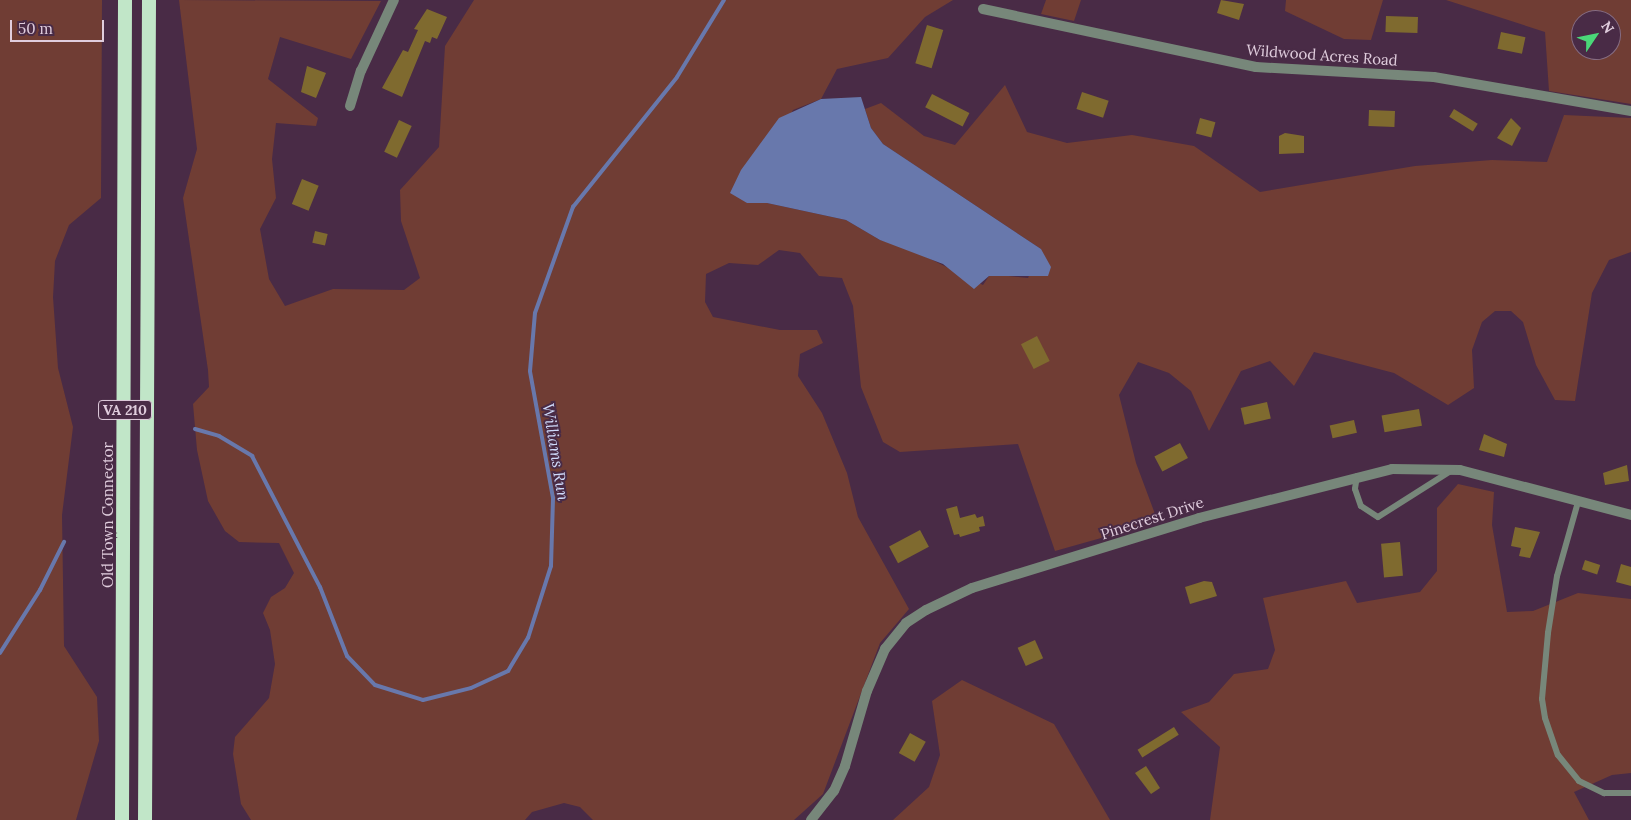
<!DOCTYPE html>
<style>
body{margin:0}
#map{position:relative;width:1631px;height:820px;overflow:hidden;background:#492b46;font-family:Lora,serif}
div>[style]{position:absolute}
.green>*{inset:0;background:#703d34}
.water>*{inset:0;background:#6878ac}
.stream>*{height:4px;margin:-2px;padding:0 2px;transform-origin:2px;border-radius:2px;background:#6878ac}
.building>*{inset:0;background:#7f6a2f;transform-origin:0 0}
.service>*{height:6px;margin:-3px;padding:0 3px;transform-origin:3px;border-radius:3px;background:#77877a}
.minor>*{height:10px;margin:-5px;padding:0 5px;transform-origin:5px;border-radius:5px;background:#77877a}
.trunk>*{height:14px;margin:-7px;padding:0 7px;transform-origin:7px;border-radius:7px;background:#c1e6c8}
span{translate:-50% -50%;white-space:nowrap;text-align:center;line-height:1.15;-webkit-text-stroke:4px #492b46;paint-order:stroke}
.shield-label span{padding:1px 4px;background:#492b46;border:1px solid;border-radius:4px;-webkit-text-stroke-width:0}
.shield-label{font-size:14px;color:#e0cddd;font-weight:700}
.street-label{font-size:15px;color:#e0cddd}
.water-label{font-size:16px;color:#ced9f9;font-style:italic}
.north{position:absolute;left:1571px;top:10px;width:50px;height:50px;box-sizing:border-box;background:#492b46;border:1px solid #856c82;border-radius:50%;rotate:56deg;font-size:14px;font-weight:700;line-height:20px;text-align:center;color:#e0cddd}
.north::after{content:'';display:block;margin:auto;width:18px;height:22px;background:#4ad778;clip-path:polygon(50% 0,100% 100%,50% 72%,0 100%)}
.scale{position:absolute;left:10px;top:20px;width:94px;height:22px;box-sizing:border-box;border:2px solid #e0cddd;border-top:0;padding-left:6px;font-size:15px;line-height:18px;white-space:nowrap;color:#e0cddd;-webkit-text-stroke:4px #492b46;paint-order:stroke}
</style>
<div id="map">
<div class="green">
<div style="clip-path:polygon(0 0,102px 0,101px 198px,69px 225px,55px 261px,53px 297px,58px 368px,73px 427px,62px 515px,64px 646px,97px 697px,99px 741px,76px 820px,0 820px)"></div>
<div style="clip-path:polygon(179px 0,381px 1px,351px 59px,280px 37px,268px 79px,318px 118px,316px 126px,276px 123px,272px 159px,276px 198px,260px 229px,269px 279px,285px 306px,333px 289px,404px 290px,420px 278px,401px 221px,400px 190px,439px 147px,445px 46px,474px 0,953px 0,925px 17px,888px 58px,837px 69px,821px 99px,793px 110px,746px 203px,767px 203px,846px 220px,880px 240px,908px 248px,983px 285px,989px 276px,999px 275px,1028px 278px,1041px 249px,883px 144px,871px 128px,865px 109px,881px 103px,924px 136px,955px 145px,1005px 85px,1027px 132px,1067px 143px,1132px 135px,1194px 146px,1260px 192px,1415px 166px,1492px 160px,1547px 162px,1564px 115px,1631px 118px,1631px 252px,1609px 260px,1592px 293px,1575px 401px,1555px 400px,1536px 365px,1523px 322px,1511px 311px,1495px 311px,1482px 322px,1472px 350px,1474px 388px,1448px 405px,1394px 373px,1314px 352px,1294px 386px,1270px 361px,1241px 371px,1209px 431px,1191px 391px,1169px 373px,1138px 362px,1119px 395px,1136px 463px,1158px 522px,1055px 551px,1018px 444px,900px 452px,883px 442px,861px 387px,853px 306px,842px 278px,819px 276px,800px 253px,779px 250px,758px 265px,729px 263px,706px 274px,705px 302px,713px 317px,780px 330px,817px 330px,823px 343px,800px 354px,798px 376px,822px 413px,847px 473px,858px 517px,909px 609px,880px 643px,823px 794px,794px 820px,593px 820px,580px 807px,564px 803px,532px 812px,525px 820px,251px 820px,241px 804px,233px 754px,235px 737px,269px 698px,275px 664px,270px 630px,263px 613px,271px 597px,285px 588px,294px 573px,279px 543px,239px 542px,225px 531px,208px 501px,197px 450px,193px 404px,209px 387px,208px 370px,183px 198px,197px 149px)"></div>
<div style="clip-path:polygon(1046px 0,1081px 0,1074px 21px,1041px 14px)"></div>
<div style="clip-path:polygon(1286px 0,1383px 0,1371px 40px,1344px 39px,1285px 11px)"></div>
<div style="clip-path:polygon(evenodd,1446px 0,1631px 0,1631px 104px,1549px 91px,1545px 32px,1446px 0,1581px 20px,1611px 20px,1611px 50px,1581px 50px,1581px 20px)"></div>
<div style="clip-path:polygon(1458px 484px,1494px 492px,1492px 525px,1507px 612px,1533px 611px,1578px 593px,1631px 599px,1631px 773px,1612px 775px,1574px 792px,1589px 820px,1210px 820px,1220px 747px,1181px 712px,1209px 702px,1234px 674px,1268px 669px,1275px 650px,1263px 598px,1346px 581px,1357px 603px,1420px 592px,1437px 571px,1437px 508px)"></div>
<div style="clip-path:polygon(962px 680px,1054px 724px,1110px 820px,893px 820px,929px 787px,940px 755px,932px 701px)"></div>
</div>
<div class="water">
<div style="clip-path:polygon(861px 97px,871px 128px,883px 144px,1041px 249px,1051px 267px,1048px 276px,989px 276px,974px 289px,943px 264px,880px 240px,846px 220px,767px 203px,747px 203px,730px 193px,741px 170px,779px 118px,821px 99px)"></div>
</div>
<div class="stream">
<div style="left:195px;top:429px;width:25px;rotate:16deg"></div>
<div style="left:219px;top:436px;width:39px;rotate:31deg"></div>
<div style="left:252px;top:456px;width:148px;rotate:62.6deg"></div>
<div style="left:320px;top:587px;width:74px;rotate:68.6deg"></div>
<div style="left:347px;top:656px;width:40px;rotate:46deg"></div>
<div style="left:375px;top:685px;width:50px;rotate:17.4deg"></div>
<div style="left:423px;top:700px;width:49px;rotate:-14deg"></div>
<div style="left:471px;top:688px;width:41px;rotate:-24.7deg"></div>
<div style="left:508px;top:671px;width:39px;rotate:-59deg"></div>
<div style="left:528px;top:638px;width:76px;rotate:-72.3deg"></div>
<div style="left:551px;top:566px;width:68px;rotate:-88.3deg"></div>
<div style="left:553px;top:498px;width:129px;rotate:-100.3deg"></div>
<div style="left:530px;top:371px;width:58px;rotate:-85.1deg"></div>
<div style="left:535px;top:313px;width:113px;rotate:-70.3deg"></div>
<div style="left:573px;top:207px;width:166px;rotate:-51.3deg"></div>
<div style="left:677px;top:77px;width:90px;rotate:-58.6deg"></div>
<div style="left:0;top:653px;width:75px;rotate:-57.6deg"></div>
<div style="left:40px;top:590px;width:54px;rotate:-63.4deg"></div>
</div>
<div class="building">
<div style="clip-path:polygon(1221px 0,1244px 4px,1239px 20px,1217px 13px)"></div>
<div style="clip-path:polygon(427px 9px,447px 17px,437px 39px,432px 37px,430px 43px,425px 41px,402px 97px,382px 88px,403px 50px,408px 52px,418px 30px,414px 29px)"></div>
<div style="left:1386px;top:16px;width:32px;height:16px;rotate:2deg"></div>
<div style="left:927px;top:25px;width:17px;height:40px;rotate:17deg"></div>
<div style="left:1501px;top:32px;width:25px;height:17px;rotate:12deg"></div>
<div style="clip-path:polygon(307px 66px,326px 73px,316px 98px,301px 92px)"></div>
<div style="left:1082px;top:92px;width:28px;height:18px;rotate:18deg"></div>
<div style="left:932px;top:94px;width:42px;height:15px;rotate:27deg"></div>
<div style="left:1454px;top:109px;width:28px;height:9px;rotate:32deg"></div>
<div style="left:1369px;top:110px;width:26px;height:16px;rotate:2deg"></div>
<div style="left:1200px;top:118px;width:16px;height:16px;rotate:15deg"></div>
<div style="clip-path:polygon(1511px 118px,1521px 128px,1512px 146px,1497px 138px)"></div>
<div style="left:399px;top:120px;width:14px;height:35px;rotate:25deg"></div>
<div style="clip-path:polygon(1285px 133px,1304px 136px,1304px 153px,1279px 154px,1279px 136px)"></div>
<div style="left:302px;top:179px;width:18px;height:27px;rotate:22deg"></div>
<div style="left:315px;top:231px;width:13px;height:12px;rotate:13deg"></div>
<div style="left:1037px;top:336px;width:28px;height:18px;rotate:63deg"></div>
<div style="left:1267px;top:402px;width:17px;height:27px;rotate:77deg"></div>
<div style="left:1419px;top:409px;width:17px;height:38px;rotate:80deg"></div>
<div style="left:1354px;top:420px;width:13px;height:25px;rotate:77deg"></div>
<div style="clip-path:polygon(1484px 434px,1507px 444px,1504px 457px,1479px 450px)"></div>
<div style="left:1180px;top:443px;width:17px;height:29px;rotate:62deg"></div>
<div style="clip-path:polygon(1627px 465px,1629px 481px,1605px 485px,1603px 473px)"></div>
<div style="clip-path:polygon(957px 506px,960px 518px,975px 514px,977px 518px,983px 516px,985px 526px,979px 527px,980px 531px,960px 537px,959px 534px,954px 535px,946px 509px)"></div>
<div style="clip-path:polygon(1515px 527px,1540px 532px,1530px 558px,1519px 556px,1521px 548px,1511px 546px)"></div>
<div style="left:920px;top:530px;width:19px;height:35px;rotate:62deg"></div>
<div style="left:1400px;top:542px;width:34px;height:19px;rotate:85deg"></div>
<div style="left:1585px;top:560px;width:16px;height:10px;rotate:18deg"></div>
<div style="clip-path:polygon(1621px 564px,1631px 567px,1631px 586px,1616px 582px)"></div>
<div style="clip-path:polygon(1204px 581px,1212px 582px,1217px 596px,1190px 604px,1185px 587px)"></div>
<div style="left:1035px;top:640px;width:20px;height:19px;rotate:66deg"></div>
<div style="left:1174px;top:727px;width:9px;height:43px;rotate:58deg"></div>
<div style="left:910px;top:733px;width:18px;height:23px;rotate:29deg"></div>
<div style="clip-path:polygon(1146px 766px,1160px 788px,1151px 794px,1135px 773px)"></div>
</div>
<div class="service">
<div style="left:1357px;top:476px;width:13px;rotate:99deg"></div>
<div style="left:1355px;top:489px;width:18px;rotate:71deg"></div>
<div style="left:1361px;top:506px;width:20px;rotate:33deg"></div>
<div style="left:1378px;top:517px;width:88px;rotate:-32.4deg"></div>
<div style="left:1578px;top:502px;width:77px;rotate:105.8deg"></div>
<div style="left:1557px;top:576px;width:58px;rotate:99deg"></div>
<div style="left:1548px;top:633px;width:66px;rotate:95.2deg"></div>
<div style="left:1542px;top:699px;width:19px;rotate:81deg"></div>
<div style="left:1545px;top:718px;width:39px;rotate:71deg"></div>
<div style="left:1558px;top:755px;width:33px;rotate:51deg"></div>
<div style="left:1579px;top:781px;width:28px;rotate:26deg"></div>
<div style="left:1604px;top:793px;width:27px"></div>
</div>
<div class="minor">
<div style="left:983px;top:9px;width:279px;rotate:12deg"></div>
<div style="left:1256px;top:67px;width:178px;rotate:3.2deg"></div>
<div style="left:1434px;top:77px;width:200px;rotate:9.8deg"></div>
<div style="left:350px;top:106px;width:37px;rotate:-73deg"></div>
<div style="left:361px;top:71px;width:78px;rotate:-65.1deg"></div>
<div style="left:811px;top:820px;width:37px;rotate:-52deg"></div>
<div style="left:834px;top:791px;width:27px;rotate:-66deg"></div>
<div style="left:845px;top:766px;width:78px;rotate:-73.7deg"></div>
<div style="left:867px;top:691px;width:46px;rotate:-66.8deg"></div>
<div style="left:885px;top:649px;width:33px;rotate:-51deg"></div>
<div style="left:906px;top:623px;width:24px;rotate:-33deg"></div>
<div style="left:926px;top:610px;width:51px;rotate:-25.6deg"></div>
<div style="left:972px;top:588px;width:238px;rotate:-17.1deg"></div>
<div style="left:1199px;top:518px;width:199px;rotate:-14.2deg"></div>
<div style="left:1392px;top:469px;width:68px;rotate:0.8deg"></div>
<div style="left:1460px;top:470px;width:177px;rotate:14.7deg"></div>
</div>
<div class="trunk">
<div style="left:122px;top:820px;width:820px;rotate:-89.79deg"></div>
<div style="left:145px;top:820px;width:820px;rotate:-89.72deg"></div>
</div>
<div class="shield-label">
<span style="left:125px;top:410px">VA 210</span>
</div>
<div class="street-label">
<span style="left:1322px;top:55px;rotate:4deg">Wildwood Acres Road</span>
<span style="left:108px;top:515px;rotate:-90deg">Old Town Connector</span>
<span style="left:1152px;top:518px;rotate:-18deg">Pinecrest Drive</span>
</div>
<div class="water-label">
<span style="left:556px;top:452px;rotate:81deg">Williams Run</span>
</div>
<div class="north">N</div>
<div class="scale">50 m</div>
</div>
